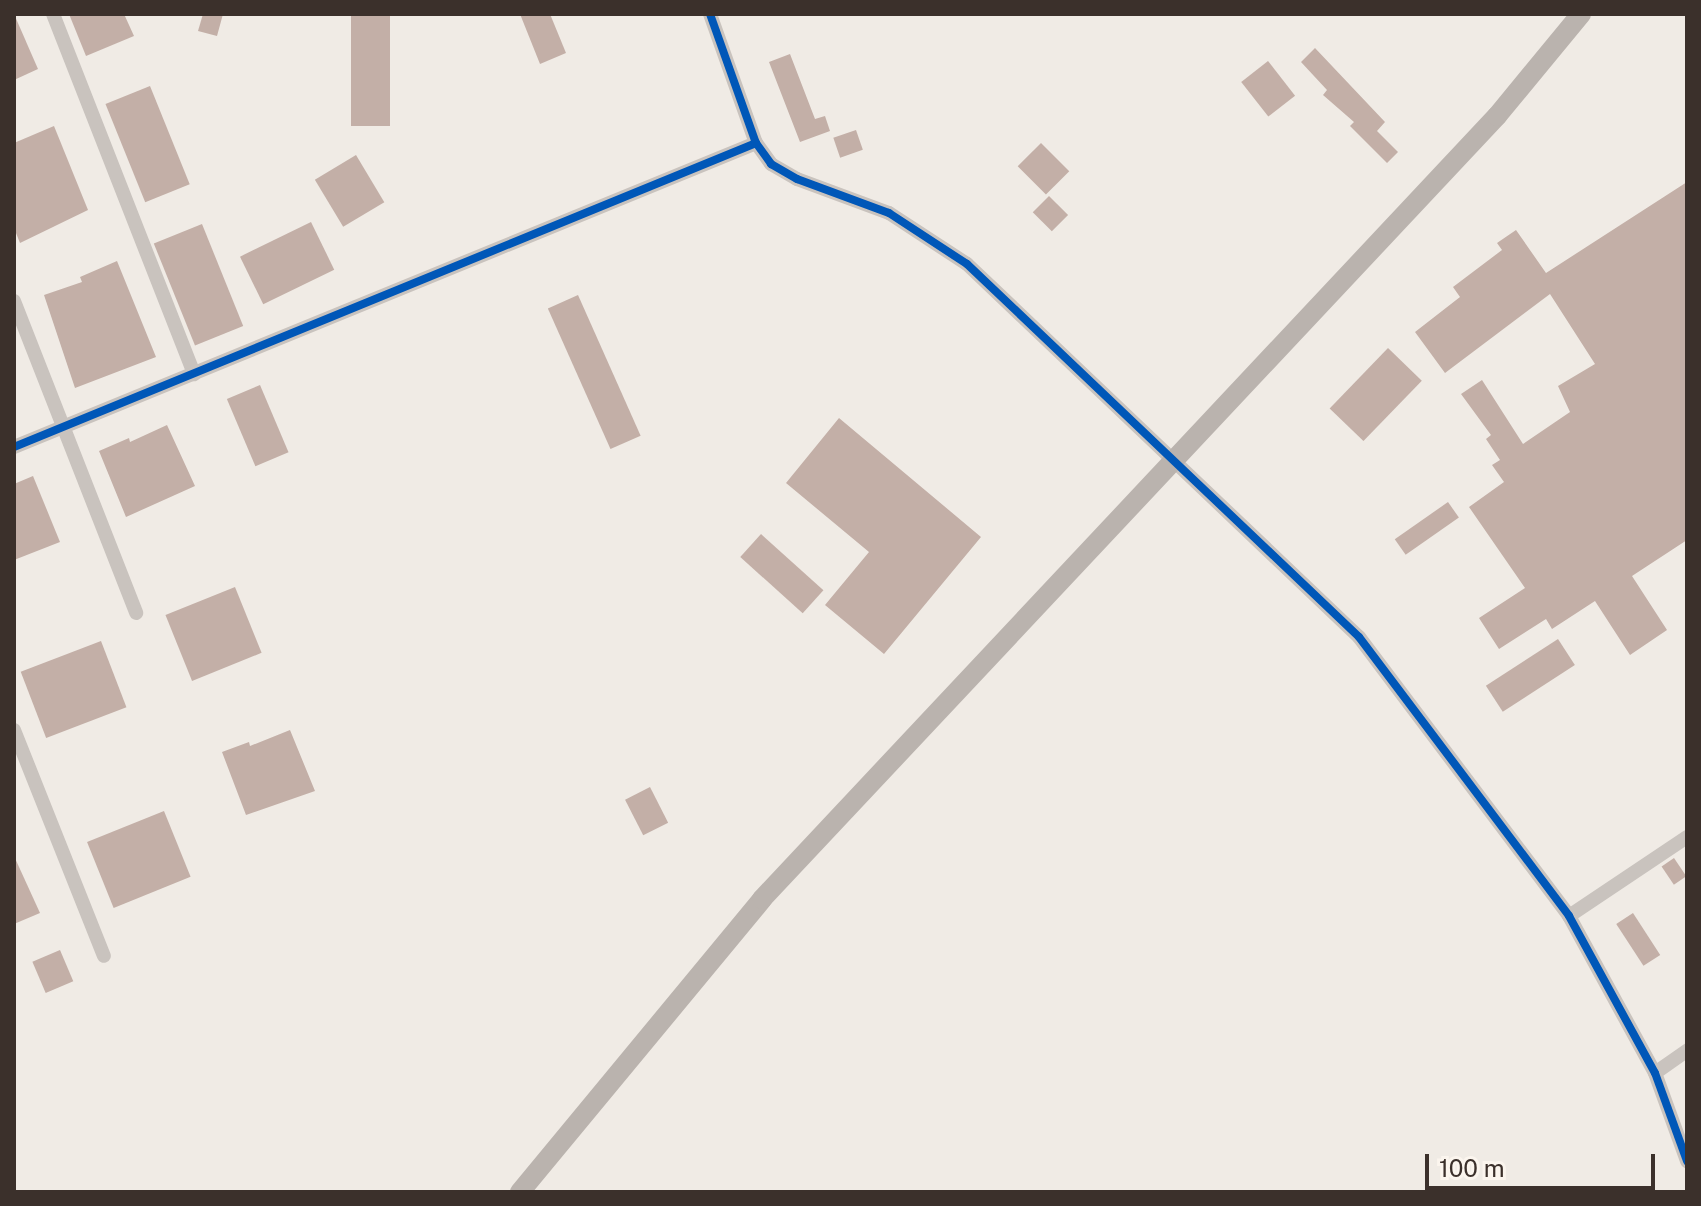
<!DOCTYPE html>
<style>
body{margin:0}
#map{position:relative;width:1701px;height:1206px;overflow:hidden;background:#f0ebe5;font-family:"Public Sans",sans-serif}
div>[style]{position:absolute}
.building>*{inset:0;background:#c3afa7;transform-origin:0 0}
.street>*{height:14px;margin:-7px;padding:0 7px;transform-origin:7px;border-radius:7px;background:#c9c3be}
.secondary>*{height:20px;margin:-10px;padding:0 10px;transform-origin:10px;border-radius:10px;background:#bab3ae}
.cycleway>*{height:8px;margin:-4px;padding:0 4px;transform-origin:4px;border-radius:4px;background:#0057b8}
span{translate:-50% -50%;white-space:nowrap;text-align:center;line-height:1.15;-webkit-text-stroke:6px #fbf5ee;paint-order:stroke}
.frame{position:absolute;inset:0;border:16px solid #3b302b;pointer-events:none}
.scale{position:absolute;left:1425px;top:1154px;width:230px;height:36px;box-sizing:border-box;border:4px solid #3b302b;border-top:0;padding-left:10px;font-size:24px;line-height:28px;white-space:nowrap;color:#3b302b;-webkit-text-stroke:6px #fbf5ee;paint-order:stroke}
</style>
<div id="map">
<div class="building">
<div style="clip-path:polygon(14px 14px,38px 69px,14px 80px)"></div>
<div style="clip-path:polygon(69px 14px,124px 14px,134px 36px,86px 56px)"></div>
<div style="clip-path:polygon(203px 14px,223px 14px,217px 36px,198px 31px)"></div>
<div style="left:351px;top:14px;width:39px;height:112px"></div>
<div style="clip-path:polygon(520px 14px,550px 14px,566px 53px,540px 64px)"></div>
<div style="clip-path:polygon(1315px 48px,1385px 122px,1377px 131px,1398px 152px,1387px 163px,1350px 126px,1354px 122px,1323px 95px,1327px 90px,1301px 62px)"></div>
<div style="clip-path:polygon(790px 54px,815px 119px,825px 116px,830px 131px,800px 142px,769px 62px)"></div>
<div style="left:1268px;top:61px;width:44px;height:34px;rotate:52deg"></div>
<div style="left:150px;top:86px;width:106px;height:48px;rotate:68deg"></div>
<div style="clip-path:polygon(54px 126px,88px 210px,20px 243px,14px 228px,14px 143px)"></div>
<div style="left:856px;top:130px;width:21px;height:24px;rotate:71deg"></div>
<div style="left:1041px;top:143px;width:40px;height:33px;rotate:45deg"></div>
<div style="left:356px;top:155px;width:55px;height:48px;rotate:59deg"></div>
<div style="clip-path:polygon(1687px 182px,1687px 540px,1632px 576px,1667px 630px,1630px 655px,1595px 601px,1552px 629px,1546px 619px,1499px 649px,1479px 618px,1525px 588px,1469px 507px,1504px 482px,1492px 465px,1500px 460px,1486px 439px,1491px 435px,1461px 394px,1482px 380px,1523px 444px,1570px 412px,1558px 386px,1595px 364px,1550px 294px,1445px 373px,1415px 332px,1460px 297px,1453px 287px,1502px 250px,1497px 243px,1516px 230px,1546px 273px)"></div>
<div style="left:1049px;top:196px;width:27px;height:23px;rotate:45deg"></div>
<div style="left:311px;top:222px;width:53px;height:79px;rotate:64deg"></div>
<div style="left:202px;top:224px;width:110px;height:52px;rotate:68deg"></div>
<div style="clip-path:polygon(117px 261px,156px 357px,75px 388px,44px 295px,82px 282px,80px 277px)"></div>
<div style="left:578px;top:295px;width:154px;height:33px;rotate:66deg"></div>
<div style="left:1388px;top:348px;width:47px;height:84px;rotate:44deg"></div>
<div style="left:260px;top:385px;width:73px;height:36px;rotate:67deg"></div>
<div style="clip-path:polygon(839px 418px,981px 537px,884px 654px,825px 605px,869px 552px,786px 483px)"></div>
<div style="clip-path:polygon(167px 425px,195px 486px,126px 517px,99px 451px,129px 438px,130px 442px)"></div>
<div style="clip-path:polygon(33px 476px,60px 542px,14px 560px,14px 484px)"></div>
<div style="left:1448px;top:502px;width:19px;height:65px;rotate:55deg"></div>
<div style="left:761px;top:534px;width:84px;height:31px;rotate:42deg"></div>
<div style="left:235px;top:587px;width:71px;height:75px;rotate:68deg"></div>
<div style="left:1558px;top:639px;width:31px;height:86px;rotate:57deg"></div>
<div style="left:101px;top:641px;width:71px;height:86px;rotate:69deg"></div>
<div style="clip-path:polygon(290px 730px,315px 791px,246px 815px,222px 752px,249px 742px,250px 746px)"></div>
<div style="left:650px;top:787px;width:40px;height:28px;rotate:63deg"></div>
<div style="left:164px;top:811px;width:71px;height:83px;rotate:68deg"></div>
<div style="clip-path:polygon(14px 856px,40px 913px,14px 924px)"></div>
<div style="left:1674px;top:858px;width:22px;height:15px;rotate:56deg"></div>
<div style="left:1633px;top:913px;width:50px;height:20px;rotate:57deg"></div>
<div style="left:60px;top:950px;width:34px;height:30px;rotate:67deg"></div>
</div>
<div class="street">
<div style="left:53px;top:14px;width:387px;rotate:68.6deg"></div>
<div style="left:710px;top:14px;width:137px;rotate:70.4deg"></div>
<div style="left:756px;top:143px;width:26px;rotate:54deg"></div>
<div style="left:771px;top:164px;width:30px;rotate:30deg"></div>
<div style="left:797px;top:179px;width:98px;rotate:20.3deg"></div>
<div style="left:889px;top:213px;width:93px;rotate:33.2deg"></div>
<div style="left:967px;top:264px;width:541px;rotate:43.58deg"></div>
<div style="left:1359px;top:637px;width:349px;rotate:53deg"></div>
<div style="left:1569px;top:916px;width:179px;rotate:61.3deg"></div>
<div style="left:1655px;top:1073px;width:94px;rotate:70deg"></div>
<div style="left:14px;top:301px;width:335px;rotate:68.6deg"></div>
<div style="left:14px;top:447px;width:802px;rotate:-22.28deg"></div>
<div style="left:14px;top:730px;width:243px;rotate:68.3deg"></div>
<div style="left:1569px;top:916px;width:142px;rotate:-33.8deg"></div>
<div style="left:1655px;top:1073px;width:39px;rotate:-35deg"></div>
</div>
<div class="secondary">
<div style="left:520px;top:1192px;width:380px;rotate:-50.4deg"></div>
<div style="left:762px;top:899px;width:1074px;rotate:-46.81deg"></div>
<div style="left:1497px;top:116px;width:132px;rotate:-50.5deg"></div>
</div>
<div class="cycleway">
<div style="left:710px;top:14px;width:137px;rotate:70.4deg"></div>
<div style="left:756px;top:143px;width:26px;rotate:54deg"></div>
<div style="left:771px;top:164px;width:30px;rotate:30deg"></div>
<div style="left:797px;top:179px;width:98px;rotate:20.3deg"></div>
<div style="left:889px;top:213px;width:93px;rotate:33.2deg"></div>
<div style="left:967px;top:264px;width:541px;rotate:43.58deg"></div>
<div style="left:1359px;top:637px;width:349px;rotate:53deg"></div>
<div style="left:1569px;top:916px;width:179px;rotate:61.3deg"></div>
<div style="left:1655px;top:1073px;width:94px;rotate:70deg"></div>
<div style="left:14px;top:447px;width:802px;rotate:-22.28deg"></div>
</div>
<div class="frame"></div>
<div class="scale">100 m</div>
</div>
